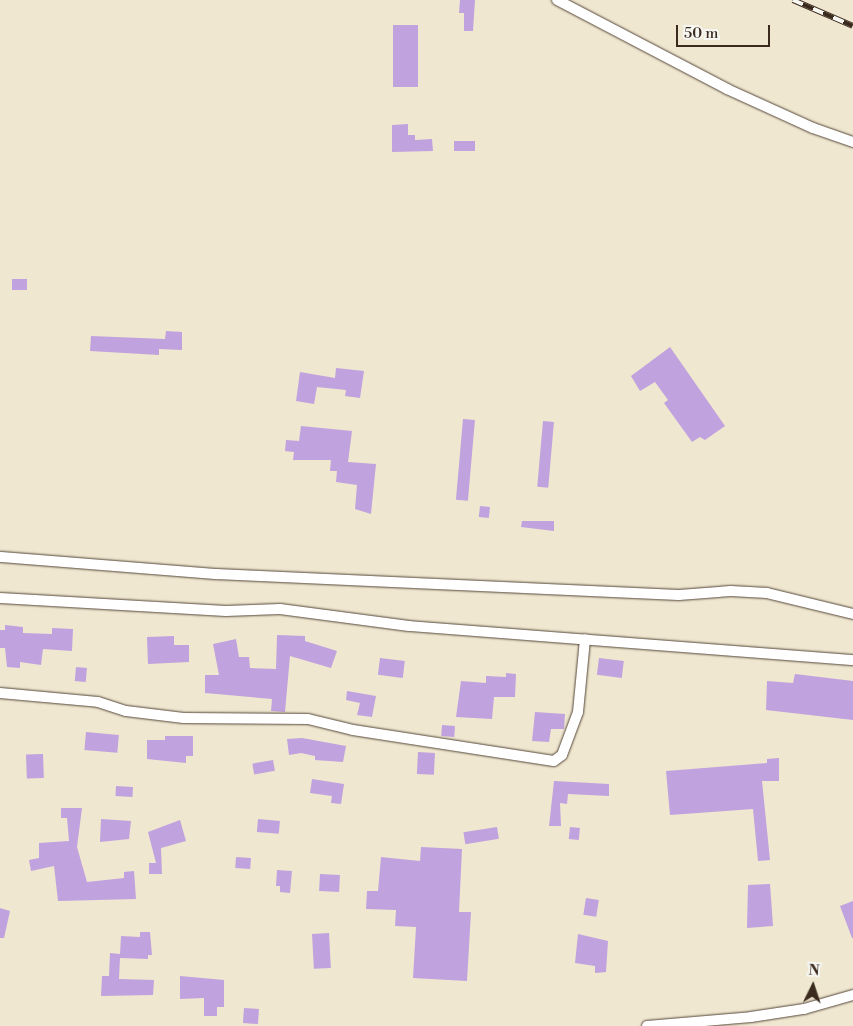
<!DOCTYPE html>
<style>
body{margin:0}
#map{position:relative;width:853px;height:1026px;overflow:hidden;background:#efe7d0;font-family:"Libre Bodoni",serif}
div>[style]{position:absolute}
.building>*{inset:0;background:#c0a2de;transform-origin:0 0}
.roads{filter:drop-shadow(0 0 1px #564639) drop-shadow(0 0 1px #564639)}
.minor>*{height:10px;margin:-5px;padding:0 5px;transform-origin:5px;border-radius:5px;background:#fff}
.rail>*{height:5.5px;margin-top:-2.75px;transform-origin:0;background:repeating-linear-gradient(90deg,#f6f6f2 0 11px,#3b2a1e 0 22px);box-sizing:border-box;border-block:1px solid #3b2a1e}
span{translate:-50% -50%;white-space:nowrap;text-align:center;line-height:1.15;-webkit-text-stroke:4px #f6f6f2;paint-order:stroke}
.north{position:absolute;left:788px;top:961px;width:50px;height:50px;-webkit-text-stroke:4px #f6f6f2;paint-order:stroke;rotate:4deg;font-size:14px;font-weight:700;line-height:20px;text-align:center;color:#3b2a1e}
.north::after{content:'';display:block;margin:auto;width:18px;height:22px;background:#3b2a1e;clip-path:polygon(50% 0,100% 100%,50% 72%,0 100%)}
.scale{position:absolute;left:676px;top:25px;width:94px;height:22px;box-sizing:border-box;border:2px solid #3b2a1e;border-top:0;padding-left:6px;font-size:15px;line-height:18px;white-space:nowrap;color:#3b2a1e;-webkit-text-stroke:4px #f6f6f2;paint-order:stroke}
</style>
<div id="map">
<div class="building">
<div style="clip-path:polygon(460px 0,475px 0,473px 31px,464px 31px,464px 13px,459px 13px)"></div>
<div style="left:393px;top:25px;width:25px;height:62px"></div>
<div style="clip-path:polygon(408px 124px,408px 135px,415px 135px,415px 140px,432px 139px,433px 151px,392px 152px,392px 125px)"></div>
<div style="left:454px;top:141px;width:21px;height:10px"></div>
<div style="left:12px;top:279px;width:15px;height:11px"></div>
<div style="clip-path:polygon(166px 331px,182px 332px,182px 350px,159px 349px,159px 355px,90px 351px,91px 336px,165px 339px)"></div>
<div style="clip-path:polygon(670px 347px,725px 426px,705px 440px,700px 437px,692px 442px,664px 403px,668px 400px,655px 382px,640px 391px,631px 376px)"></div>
<div style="clip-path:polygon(336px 368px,364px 371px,360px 398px,345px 396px,346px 390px,317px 387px,314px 404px,296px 401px,300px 372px,335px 378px)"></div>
<div style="left:463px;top:419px;width:12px;height:81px;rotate:5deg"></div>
<div style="left:543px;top:421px;width:11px;height:66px;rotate:5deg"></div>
<div style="clip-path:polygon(301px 426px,352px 431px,348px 462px,376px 464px,371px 514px,355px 509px,357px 485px,336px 482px,337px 471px,330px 471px,331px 460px,293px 460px,294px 452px,285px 451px,286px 440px,299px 441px)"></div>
<div style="left:480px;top:506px;width:10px;height:11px;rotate:6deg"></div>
<div style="clip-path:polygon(522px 521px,554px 521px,554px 531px,521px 527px)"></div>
<div style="clip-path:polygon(5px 625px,23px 627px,23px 633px,52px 634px,52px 628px,73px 629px,72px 651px,43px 649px,41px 665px,20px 662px,20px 668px,7px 667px,5px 648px,0 648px,0 630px,5px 630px)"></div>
<div style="clip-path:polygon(277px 635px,305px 636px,305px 641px,337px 651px,331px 668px,290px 656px,285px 712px,271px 711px,272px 699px,205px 693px,205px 675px,219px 675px,213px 644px,236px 639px,239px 657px,249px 657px,250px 668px,276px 669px)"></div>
<div style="clip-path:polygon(174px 636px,174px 645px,189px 645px,189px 662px,148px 664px,147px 637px)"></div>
<div style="left:380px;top:658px;width:25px;height:17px;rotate:7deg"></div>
<div style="left:599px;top:658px;width:25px;height:17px;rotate:7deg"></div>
<div style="left:76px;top:667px;width:11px;height:14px;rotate:5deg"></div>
<div style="clip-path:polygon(506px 673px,516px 674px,515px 697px,494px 697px,492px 719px,456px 717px,461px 681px,486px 683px,486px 676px,506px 677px)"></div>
<div style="clip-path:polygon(795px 674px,853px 681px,853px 720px,766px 710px,767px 681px,793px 683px)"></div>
<div style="clip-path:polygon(347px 691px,376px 696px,372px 717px,357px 715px,360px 703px,346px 700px)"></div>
<div style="clip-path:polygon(535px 712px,565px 714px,564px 729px,551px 729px,549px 742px,532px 741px)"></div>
<div style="left:442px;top:725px;width:13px;height:11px;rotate:4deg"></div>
<div style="left:86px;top:732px;width:33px;height:18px;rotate:5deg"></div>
<div style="clip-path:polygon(165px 736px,193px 736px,193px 756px,186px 756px,186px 763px,147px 759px,147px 740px,165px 740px)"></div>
<div style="clip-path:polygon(302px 738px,346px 746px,343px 762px,315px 760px,315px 756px,301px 753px,289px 755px,287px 739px)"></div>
<div style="left:418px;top:752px;width:17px;height:22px;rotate:3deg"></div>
<div style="left:43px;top:754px;width:24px;height:17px;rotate:88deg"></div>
<div style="clip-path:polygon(779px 758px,779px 781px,762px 781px,770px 860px,758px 861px,753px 809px,670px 815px,666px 771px,767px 763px,767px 759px)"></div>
<div style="left:273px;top:760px;width:11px;height:21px;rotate:80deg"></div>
<div style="clip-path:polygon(312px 779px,344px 784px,341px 804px,331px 803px,332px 796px,310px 793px)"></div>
<div style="clip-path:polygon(554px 781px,609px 784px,609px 796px,568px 794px,567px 804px,560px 803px,561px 826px,549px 826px)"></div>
<div style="left:116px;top:786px;width:17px;height:10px;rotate:3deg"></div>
<div style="clip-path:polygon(61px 808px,82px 808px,77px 847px,87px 882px,124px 878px,124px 872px,134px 871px,136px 899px,58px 901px,54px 866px,31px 871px,29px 860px,39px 858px,39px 843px,69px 841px,67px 818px,61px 818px)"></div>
<div style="clip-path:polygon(101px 819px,131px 821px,129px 839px,100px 842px)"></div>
<div style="left:258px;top:819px;width:22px;height:13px;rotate:5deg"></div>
<div style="clip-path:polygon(180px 820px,186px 841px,161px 848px,162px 874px,149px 874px,149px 863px,156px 863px,148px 832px)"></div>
<div style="left:497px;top:827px;width:12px;height:34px;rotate:81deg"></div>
<div style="left:570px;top:827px;width:10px;height:12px;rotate:6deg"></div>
<div style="clip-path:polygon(421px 847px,462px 849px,459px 912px,471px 912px,467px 981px,413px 978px,416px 927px,395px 926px,396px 910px,366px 909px,367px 891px,378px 891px,381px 857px,420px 861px)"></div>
<div style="left:236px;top:857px;width:15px;height:11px;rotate:4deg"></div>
<div style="clip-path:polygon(277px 870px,292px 871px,290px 893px,280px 892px,280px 886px,276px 886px)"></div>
<div style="left:320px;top:874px;width:20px;height:17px;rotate:3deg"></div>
<div style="clip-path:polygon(770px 884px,773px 926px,747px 928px,748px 885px)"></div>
<div style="left:586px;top:898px;width:13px;height:17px;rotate:9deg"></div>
<div style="clip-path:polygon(853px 901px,853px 938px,852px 938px,840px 906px)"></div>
<div style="clip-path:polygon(0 908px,10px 911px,4px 938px,0 938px)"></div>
<div style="clip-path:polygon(140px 932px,150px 932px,152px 955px,148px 955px,148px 959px,120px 958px,119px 979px,154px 980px,153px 995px,101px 996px,102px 976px,109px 976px,110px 953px,120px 954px,121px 936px,140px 937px)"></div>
<div style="left:329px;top:933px;width:35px;height:17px;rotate:87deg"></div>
<div style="clip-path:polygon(578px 934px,608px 941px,606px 972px,595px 973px,595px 966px,575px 963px)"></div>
<div style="clip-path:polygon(180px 976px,224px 980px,224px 1007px,217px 1007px,217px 1016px,204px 1016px,204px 998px,180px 999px)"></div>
<div style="left:244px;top:1008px;width:15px;height:15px;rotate:4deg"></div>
</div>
<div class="roads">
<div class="minor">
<div style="left:557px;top:0;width:192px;rotate:27.6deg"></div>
<div style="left:727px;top:89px;width:94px;rotate:24.4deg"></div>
<div style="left:813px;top:128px;width:42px;rotate:19.3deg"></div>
<div style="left:0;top:557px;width:217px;rotate:4.5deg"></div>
<div style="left:216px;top:574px;width:463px;rotate:2.6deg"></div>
<div style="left:679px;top:595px;width:52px;rotate:-4.4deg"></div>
<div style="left:731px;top:591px;width:36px;rotate:3deg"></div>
<div style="left:767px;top:593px;width:89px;rotate:13.7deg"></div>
<div style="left:0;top:598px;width:226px;rotate:3.3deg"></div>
<div style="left:226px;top:611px;width:54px;rotate:-2.1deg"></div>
<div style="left:280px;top:609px;width:130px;rotate:7.5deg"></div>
<div style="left:409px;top:626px;width:445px;rotate:4.4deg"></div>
<div style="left:0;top:693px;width:98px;rotate:5.2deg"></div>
<div style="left:98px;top:702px;width:29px;rotate:18deg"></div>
<div style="left:126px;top:711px;width:58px;rotate:6.9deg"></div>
<div style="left:184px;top:718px;width:124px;rotate:0.5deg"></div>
<div style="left:308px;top:719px;width:46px;rotate:13.7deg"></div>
<div style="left:353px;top:730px;width:203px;rotate:8.8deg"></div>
<div style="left:554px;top:761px;width:10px;rotate:-37deg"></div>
<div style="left:562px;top:755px;width:46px;rotate:-69.6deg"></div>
<div style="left:578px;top:712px;width:73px;rotate:-84.5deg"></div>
<div style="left:647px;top:1026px;width:104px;rotate:-4.9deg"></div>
<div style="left:751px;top:1017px;width:54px;rotate:-8.6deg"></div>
<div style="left:804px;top:1009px;width:51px;rotate:-15.9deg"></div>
</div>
</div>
<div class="rail">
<div style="left:793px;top:0;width:65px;rotate:23.4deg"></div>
</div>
<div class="north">N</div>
<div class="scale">50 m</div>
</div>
